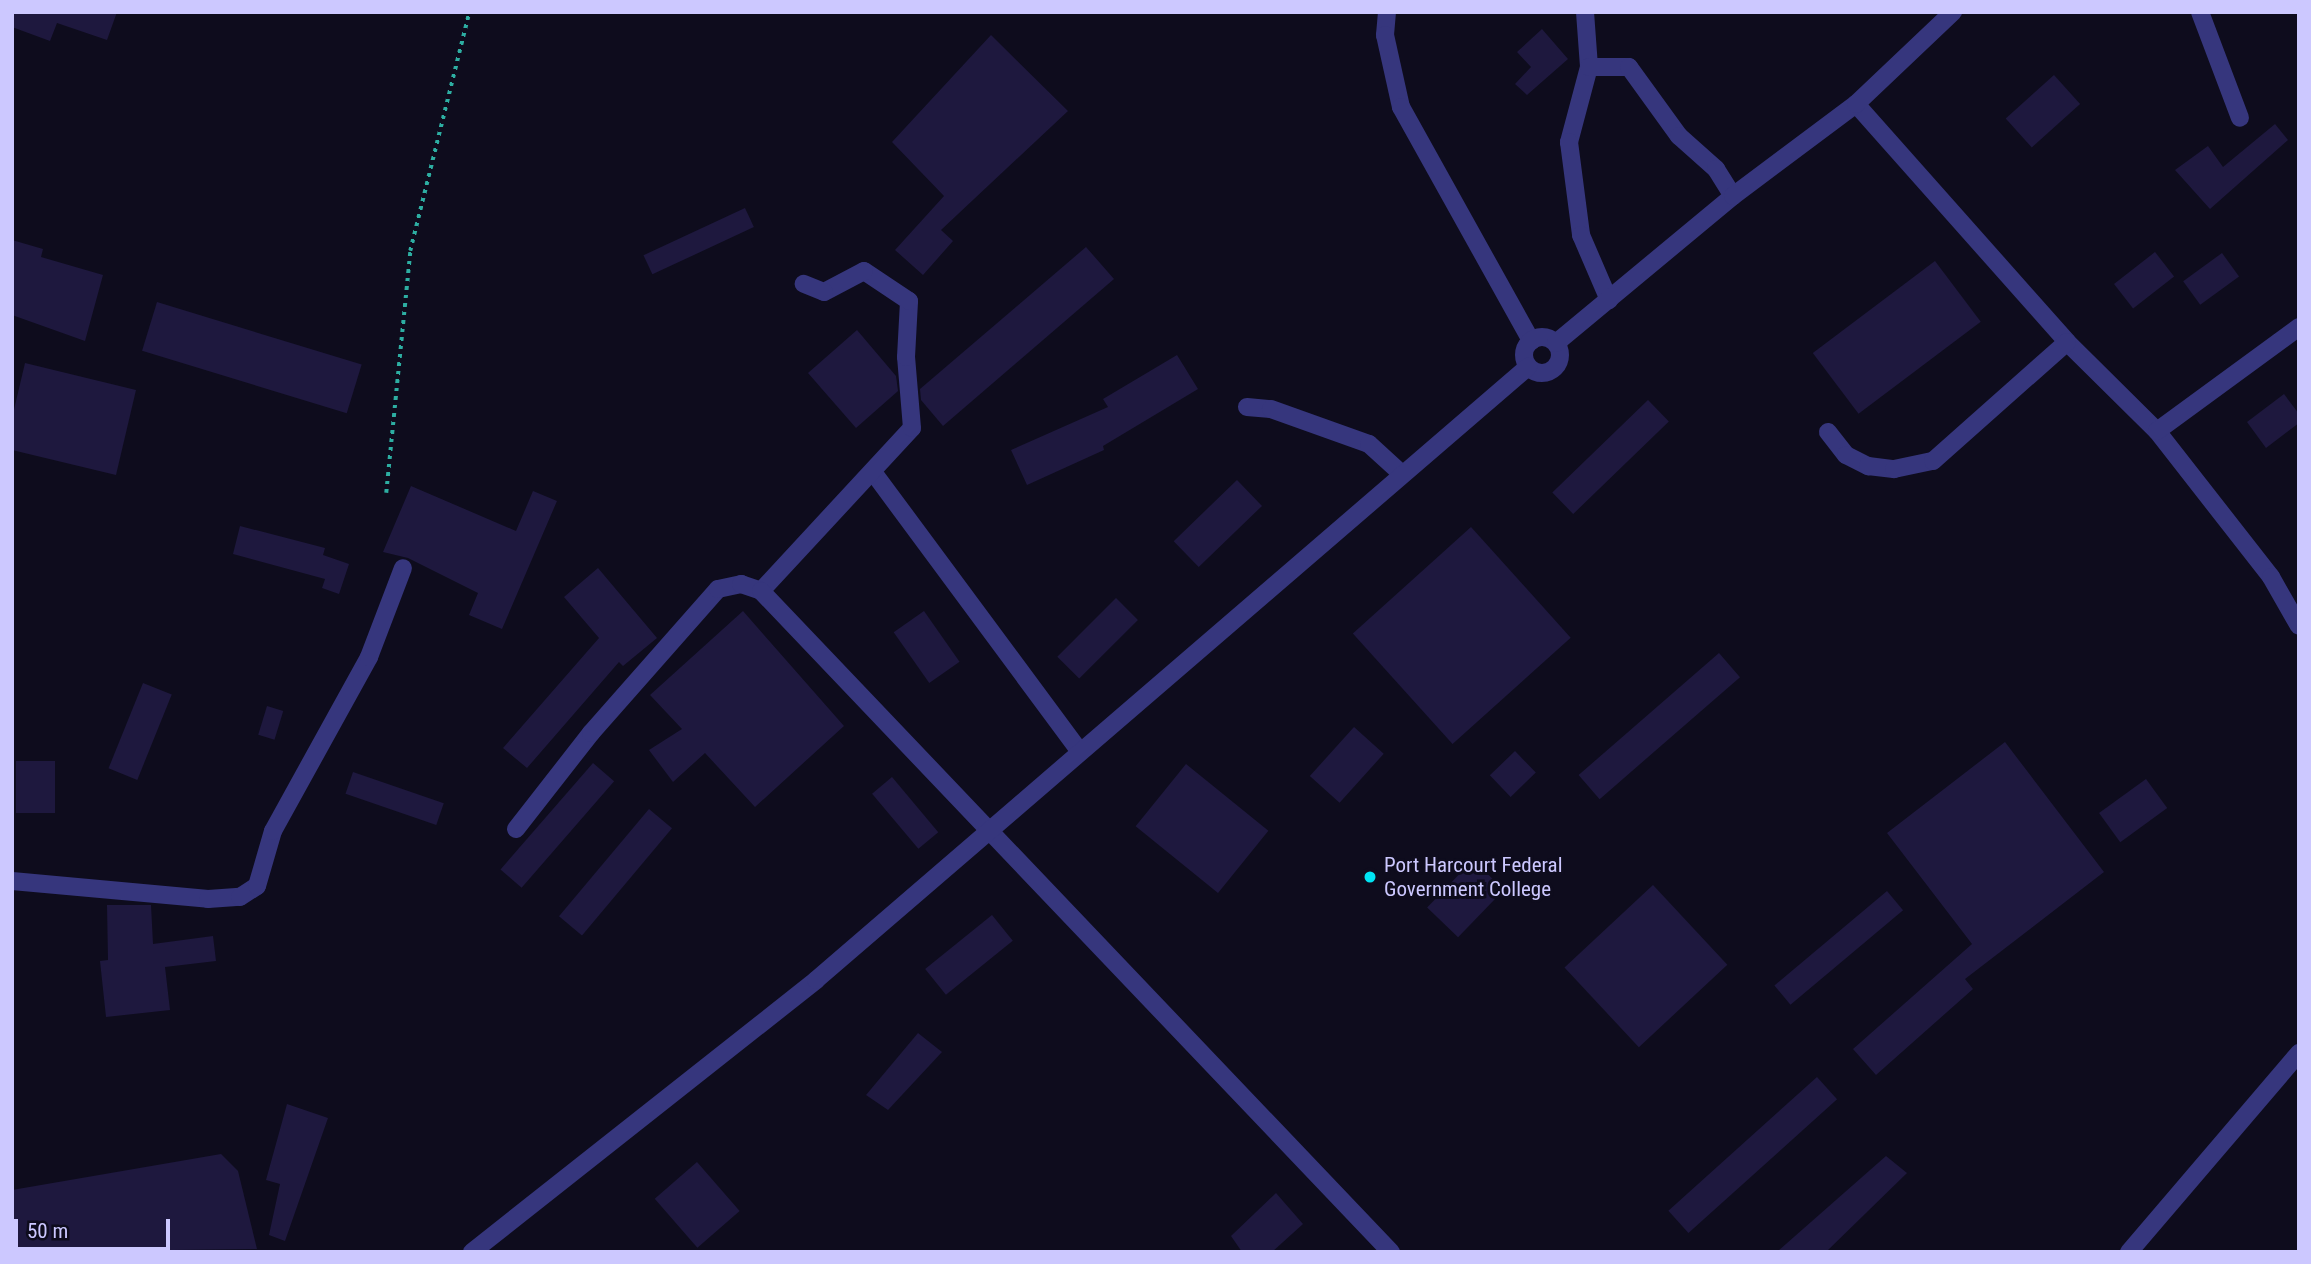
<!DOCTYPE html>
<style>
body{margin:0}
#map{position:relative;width:2311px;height:1264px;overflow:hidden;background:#0e0c1d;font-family:"Roboto Condensed",sans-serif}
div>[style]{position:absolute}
.building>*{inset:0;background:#1e183e;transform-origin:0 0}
.path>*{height:3.5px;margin-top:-1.75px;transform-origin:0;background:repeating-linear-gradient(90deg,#2daea2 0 3.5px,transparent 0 8.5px)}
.minor>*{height:18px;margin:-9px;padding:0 9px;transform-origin:9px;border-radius:9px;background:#36367d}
.minor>.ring{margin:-9px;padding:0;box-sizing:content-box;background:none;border:18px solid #36367d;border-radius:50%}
.dots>*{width:19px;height:19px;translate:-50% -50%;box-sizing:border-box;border:4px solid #0e0c1d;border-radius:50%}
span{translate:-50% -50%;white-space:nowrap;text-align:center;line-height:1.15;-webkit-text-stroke:6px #0e0c1d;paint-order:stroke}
.poi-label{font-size:21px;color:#ccc8ff}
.left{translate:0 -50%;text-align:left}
.frame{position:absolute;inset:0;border:14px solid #ccc8ff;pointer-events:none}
.scale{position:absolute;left:14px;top:1219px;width:156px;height:32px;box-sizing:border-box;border:4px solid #ccc8ff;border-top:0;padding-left:9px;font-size:21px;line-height:24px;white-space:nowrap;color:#ccc8ff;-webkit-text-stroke:5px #0e0c1d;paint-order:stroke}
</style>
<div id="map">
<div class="building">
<div style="clip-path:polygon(12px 12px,117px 12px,107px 40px,57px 23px,50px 41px,12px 27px)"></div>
<div style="clip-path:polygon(1542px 29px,1568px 59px,1527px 95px,1515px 84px,1531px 67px,1517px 52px)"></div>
<div style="clip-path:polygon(991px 35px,1068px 111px,941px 230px,953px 241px,923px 275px,895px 250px,944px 196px,892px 142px)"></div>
<div style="left:2054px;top:75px;width:39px;height:65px;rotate:48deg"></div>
<div style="clip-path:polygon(2275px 124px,2288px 140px,2210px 209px,2175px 170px,2208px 146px,2223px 167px)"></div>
<div style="left:745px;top:208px;width:21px;height:112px;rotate:65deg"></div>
<div style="clip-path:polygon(12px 240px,43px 249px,41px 257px,103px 275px,85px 341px,12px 315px)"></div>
<div style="clip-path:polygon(1086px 247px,1114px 279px,943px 426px,921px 400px,920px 389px)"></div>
<div style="left:2155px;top:252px;width:31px;height:52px;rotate:52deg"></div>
<div style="left:2222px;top:253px;width:29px;height:48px;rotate:54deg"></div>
<div style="left:1935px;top:261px;width:76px;height:153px;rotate:53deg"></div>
<div style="left:157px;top:302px;width:214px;height:51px;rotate:17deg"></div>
<div style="clip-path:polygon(857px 330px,896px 376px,898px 391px,856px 428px,808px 373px)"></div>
<div style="clip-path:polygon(1177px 355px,1198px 389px,1103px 446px,1104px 450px,1027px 485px,1011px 450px,1108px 407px,1103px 399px)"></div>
<div style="clip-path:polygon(25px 363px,136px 390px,116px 475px,12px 450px,12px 418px)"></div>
<div style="clip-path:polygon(2284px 394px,2299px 414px,2299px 423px,2266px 448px,2247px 422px)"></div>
<div style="left:1648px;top:400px;width:30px;height:133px;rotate:46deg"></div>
<div style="left:1237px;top:480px;width:36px;height:88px;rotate:46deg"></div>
<div style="clip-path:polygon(411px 486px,516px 531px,533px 491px,557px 501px,502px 629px,469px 615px,478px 593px,408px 558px,383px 552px)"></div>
<div style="clip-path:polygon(240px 526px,325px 548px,323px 555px,349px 564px,339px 594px,322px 588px,325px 579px,233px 554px)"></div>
<div style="left:1471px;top:527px;width:149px;height:159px;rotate:48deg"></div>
<div style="clip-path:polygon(598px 568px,657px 638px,623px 666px,619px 662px,527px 768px,503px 748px,599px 638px,564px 597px)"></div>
<div style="left:1116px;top:598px;width:31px;height:83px;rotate:45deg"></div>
<div style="clip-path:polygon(743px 611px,844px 726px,755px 807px,705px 753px,673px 782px,649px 750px,682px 729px,650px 695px)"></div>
<div style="left:924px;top:611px;width:62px;height:37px;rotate:55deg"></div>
<div style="left:1719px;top:653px;width:32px;height:186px;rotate:49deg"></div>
<div style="left:143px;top:683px;width:31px;height:92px;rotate:22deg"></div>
<div style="left:267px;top:706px;width:17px;height:30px;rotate:17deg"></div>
<div style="left:1354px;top:727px;width:40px;height:66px;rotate:42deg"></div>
<div style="clip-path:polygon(2005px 742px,2104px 872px,1965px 979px,1973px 989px,1876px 1075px,1853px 1049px,1972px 944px,1887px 833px)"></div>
<div style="left:1515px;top:751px;width:30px;height:35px;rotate:46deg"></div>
<div style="left:16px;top:761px;width:39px;height:52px"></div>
<div style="left:593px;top:763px;width:28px;height:141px;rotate:41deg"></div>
<div style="left:1186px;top:764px;width:106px;height:80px;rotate:39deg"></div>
<div style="left:353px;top:772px;width:96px;height:23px;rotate:19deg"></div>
<div style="left:892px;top:777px;width:72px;height:26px;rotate:50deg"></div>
<div style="left:2146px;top:779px;width:36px;height:58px;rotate:54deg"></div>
<div style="left:649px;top:809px;width:30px;height:140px;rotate:40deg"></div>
<div style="left:1473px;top:860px;width:43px;height:66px;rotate:44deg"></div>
<div style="left:1653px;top:885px;width:109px;height:121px;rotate:47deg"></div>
<div style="left:1887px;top:891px;width:25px;height:147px;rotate:50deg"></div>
<div style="clip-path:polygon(107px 905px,151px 905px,153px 944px,213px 936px,216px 961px,165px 967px,170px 1010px,106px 1017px,100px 961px,108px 960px)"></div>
<div style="left:992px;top:915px;width:33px;height:86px;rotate:51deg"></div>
<div style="clip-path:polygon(918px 1033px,942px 1052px,888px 1110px,866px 1095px)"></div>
<div style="left:1817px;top:1077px;width:30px;height:200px;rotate:48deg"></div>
<div style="clip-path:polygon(287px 1104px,328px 1118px,285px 1241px,269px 1235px,280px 1184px,266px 1180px)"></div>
<div style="clip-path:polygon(221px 1154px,238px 1171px,257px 1249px,12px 1252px,12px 1190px)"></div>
<div style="clip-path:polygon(1886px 1156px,1907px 1173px,1826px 1252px,1777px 1252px)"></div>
<div style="left:697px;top:1162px;width:65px;height:56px;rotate:49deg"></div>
<div style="clip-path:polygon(1276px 1193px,1303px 1224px,1272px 1252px,1242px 1252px,1231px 1236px)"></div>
</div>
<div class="path">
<div style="left:386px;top:493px;width:243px;rotate:-84.3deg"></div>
<div style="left:410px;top:251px;width:246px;rotate:-76.1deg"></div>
</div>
<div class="minor">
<div style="left:1387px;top:12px;width:23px;rotate:95deg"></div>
<div style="left:1385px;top:35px;width:74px;rotate:77.5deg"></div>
<div style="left:1401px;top:107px;width:268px;rotate:60.9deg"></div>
<div style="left:1585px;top:12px;width:55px;rotate:85.8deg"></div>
<div style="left:1589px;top:67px;width:78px;rotate:104.9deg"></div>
<div style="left:1569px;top:142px;width:94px;rotate:82.6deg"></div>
<div style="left:1581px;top:235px;width:71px;rotate:66.7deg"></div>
<div style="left:2200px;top:12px;width:113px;rotate:69.3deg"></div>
<div style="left:1589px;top:67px;width:40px"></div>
<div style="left:1629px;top:67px;width:85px;rotate:54.1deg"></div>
<div style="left:1679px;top:136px;width:50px;rotate:41.7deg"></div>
<div style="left:1716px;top:169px;width:32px;rotate:58deg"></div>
<div style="left:1856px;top:104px;width:318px;rotate:48.4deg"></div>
<div style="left:2067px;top:342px;width:127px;rotate:44.7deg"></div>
<div style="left:2157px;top:431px;width:185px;rotate:52deg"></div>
<div style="left:2271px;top:577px;width:56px;rotate:60.3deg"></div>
<div class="ring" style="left:1524px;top:337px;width:18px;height:18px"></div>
<div style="left:1556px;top:343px;width:230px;rotate:-39.7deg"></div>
<div style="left:1733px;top:196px;width:154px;rotate:-36.8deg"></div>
<div style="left:1856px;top:104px;width:134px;rotate:-43.5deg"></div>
<div style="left:1247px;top:407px;width:24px;rotate:5deg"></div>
<div style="left:1271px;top:409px;width:104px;rotate:19.7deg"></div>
<div style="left:1369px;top:444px;width:45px;rotate:42.3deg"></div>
<div style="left:2157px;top:431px;width:176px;rotate:-36.2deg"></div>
<div style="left:1828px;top:432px;width:29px;rotate:52deg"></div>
<div style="left:1846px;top:455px;width:25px;rotate:27deg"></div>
<div style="left:1868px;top:466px;width:26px;rotate:7deg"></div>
<div style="left:1894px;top:469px;width:40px;rotate:-12deg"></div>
<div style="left:1933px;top:461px;width:179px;rotate:-41.6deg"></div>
<div style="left:873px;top:472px;width:346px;rotate:53.5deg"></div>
<div style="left:761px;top:591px;width:222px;rotate:-47.2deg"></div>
<div style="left:912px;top:428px;width:71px;rotate:-94.8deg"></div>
<div style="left:906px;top:357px;width:56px;rotate:-86.9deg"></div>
<div style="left:909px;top:301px;width:54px;rotate:-146.3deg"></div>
<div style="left:864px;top:271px;width:45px;rotate:152.3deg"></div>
<div style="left:824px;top:292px;width:22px;rotate:-158deg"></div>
<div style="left:516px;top:829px;width:122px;rotate:-52deg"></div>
<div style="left:591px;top:733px;width:192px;rotate:-48.6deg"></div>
<div style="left:718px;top:589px;width:24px;rotate:-12deg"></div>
<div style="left:741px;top:584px;width:21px;rotate:19deg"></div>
<div style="left:761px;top:591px;width:913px;rotate:46.38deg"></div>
<div style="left:12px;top:881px;width:197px;rotate:5.2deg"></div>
<div style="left:208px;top:899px;width:32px;rotate:-4deg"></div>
<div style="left:240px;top:897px;width:20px;rotate:-33deg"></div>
<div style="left:257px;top:886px;width:57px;rotate:-73.8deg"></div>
<div style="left:273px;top:831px;width:199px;rotate:-61.1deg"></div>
<div style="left:369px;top:657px;width:95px;rotate:-69.1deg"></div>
<div style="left:472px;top:1252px;width:439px;rotate:-38.3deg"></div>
<div style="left:816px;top:980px;width:940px;rotate:-40.73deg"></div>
<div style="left:2129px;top:1252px;width:262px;rotate:-49.5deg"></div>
</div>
<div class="dots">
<div style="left:1370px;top:877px;background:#00e4f3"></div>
</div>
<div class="poi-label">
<span class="left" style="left:1384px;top:877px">Port Harcourt Federal<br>Government College</span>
</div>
<div class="frame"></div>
<div class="scale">50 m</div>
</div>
